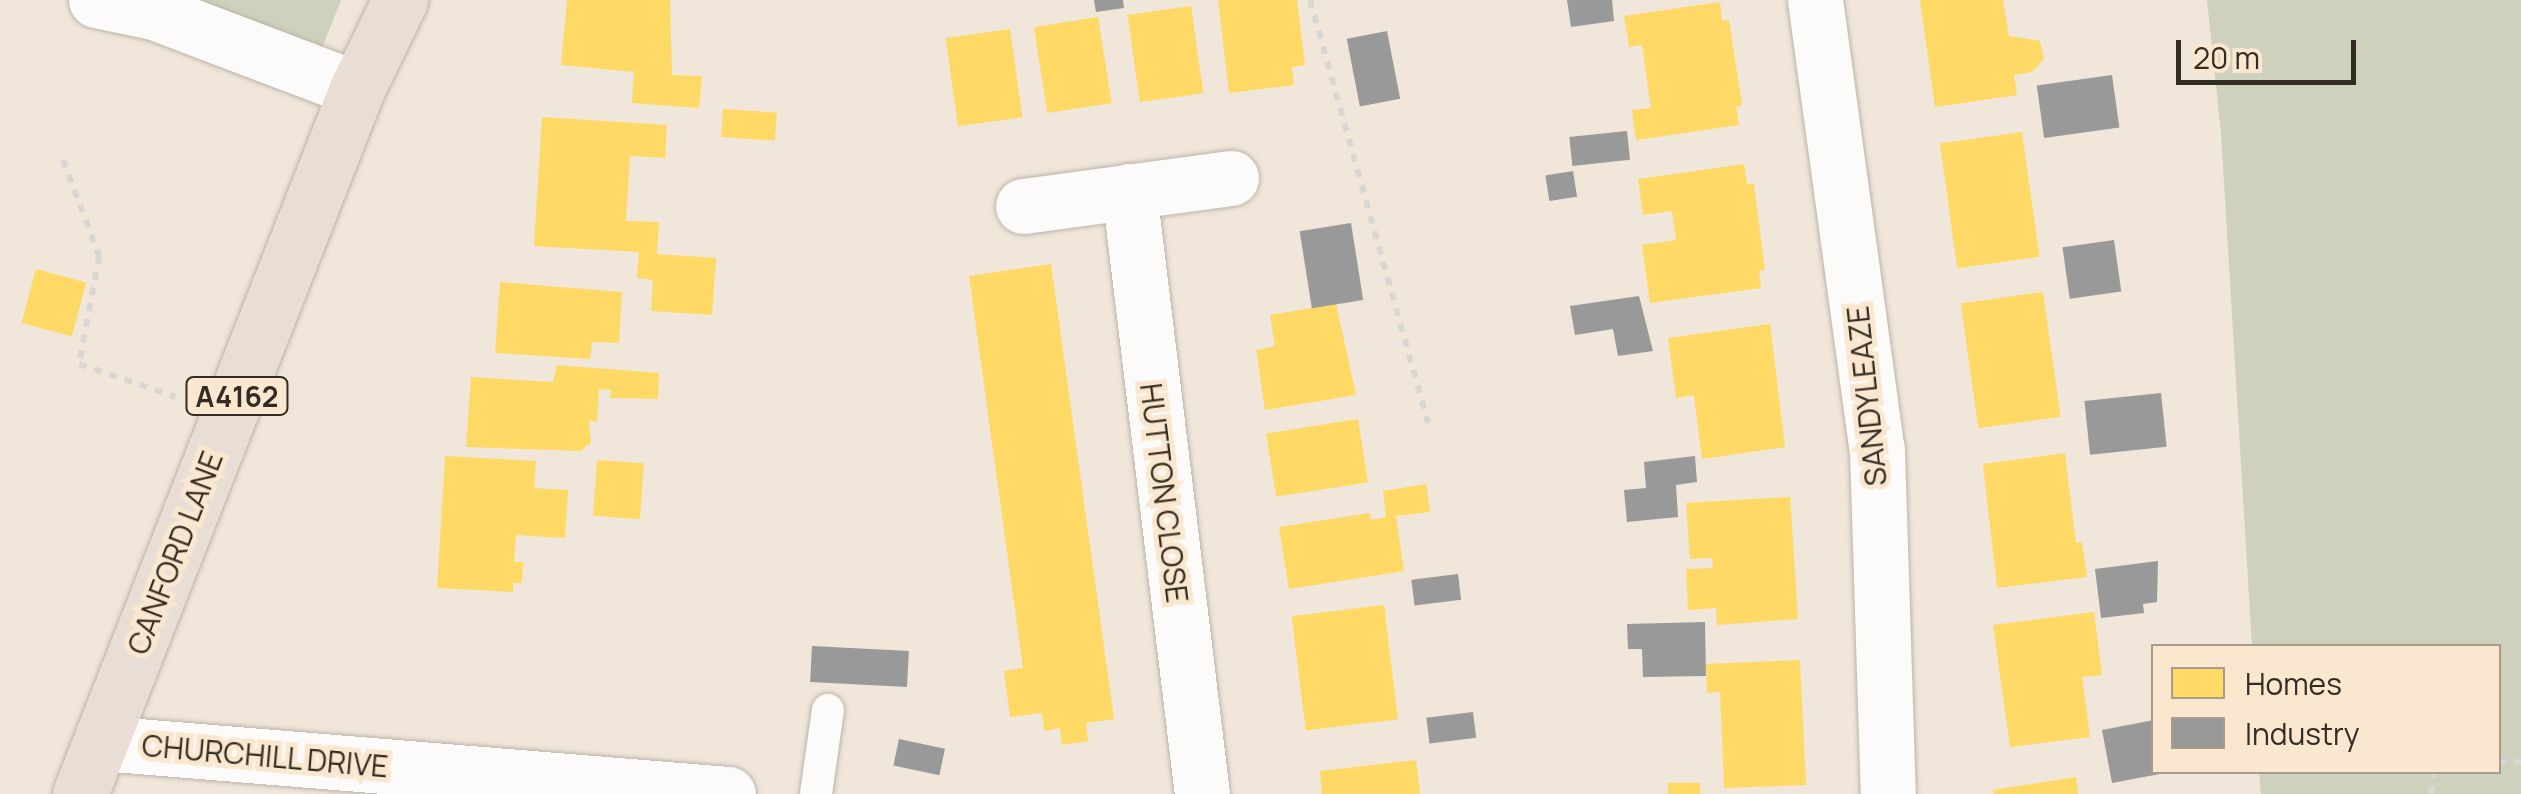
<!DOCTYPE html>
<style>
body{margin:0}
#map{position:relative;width:2521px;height:794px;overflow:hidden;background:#f0e6d9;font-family:Manrope,sans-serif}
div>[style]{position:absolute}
.green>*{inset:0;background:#ced2bc}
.homes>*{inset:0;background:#ffd966;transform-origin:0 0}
.industry>*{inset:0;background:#999;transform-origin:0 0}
.path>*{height:6px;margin-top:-3px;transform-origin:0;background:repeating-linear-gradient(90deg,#dad7d3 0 8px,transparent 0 16px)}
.roads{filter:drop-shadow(0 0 2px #bcb4aa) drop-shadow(0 0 2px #bcb4aa)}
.lane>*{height:32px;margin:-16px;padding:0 16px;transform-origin:16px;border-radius:16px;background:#fdfbf9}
.street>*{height:55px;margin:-27.5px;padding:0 27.5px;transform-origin:27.5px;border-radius:27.5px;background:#fdfbf9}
.primary>*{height:55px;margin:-27.5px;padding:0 27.5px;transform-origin:27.5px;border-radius:27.5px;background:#e8ded6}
span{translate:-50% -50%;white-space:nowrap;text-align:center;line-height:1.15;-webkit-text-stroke:10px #f9e7d0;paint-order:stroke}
.shield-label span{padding:2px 8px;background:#f9e7d0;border:2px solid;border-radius:8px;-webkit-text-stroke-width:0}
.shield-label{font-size:28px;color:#332c23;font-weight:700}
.street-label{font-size:30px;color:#332c23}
.legend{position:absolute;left:2151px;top:644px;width:350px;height:130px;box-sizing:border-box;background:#f9e7d0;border:2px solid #aa9c8b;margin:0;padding:12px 18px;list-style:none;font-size:30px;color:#332c23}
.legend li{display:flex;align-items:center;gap:20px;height:50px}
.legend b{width:50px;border:2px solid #aa9c8b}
.scale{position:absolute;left:2176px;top:40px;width:180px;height:45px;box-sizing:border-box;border:5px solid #332c23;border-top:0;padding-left:12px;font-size:30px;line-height:35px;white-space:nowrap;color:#332c23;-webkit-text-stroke:8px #f9e7d0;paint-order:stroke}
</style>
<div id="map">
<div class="green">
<div style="clip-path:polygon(178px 0,341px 0,320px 53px)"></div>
<div style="clip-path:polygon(2207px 0,2521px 0,2521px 794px,2261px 794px,2259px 772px,2498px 772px,2498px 646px,2252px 646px,2221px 133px)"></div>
</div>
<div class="homes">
<div style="clip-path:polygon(567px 0,670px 0,672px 75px,702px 76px,699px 108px,632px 103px,634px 72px,561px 65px)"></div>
<div style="clip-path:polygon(1218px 0,1297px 0,1305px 65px,1292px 67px,1294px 85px,1229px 93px)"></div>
<div style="clip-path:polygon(1920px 0,2003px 0,2009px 36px,2040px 41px,2044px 59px,2032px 72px,2014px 75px,2017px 95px,1935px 107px)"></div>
<div style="clip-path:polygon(1720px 2px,1722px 21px,1729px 20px,1742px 105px,1736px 106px,1739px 125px,1636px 140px,1632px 110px,1651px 108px,1642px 45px,1629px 47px,1624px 16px)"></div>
<div style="left:1191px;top:6px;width:88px;height:64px;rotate:82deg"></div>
<div style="left:1098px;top:17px;width:87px;height:65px;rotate:81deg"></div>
<div style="left:1010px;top:29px;width:89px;height:65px;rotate:82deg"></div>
<div style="left:723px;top:109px;width:54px;height:28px;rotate:4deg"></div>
<div style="clip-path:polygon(542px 117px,667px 125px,665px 158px,630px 156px,626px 221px,659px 222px,657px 254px,716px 258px,712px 315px,651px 311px,653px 280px,637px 278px,639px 252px,534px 246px)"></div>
<div style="left:2022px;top:132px;width:126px;height:83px;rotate:82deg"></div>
<div style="clip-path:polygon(1744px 164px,1747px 184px,1754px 184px,1765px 270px,1759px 271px,1761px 288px,1650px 303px,1642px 245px,1676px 240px,1672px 211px,1643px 215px,1638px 179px)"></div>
<div style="clip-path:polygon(1051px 264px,1114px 719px,1086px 723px,1088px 741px,1062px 745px,1060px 728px,1044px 731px,1042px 713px,1010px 717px,1004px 671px,1023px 668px,969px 276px)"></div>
<div style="left:36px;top:269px;width:52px;height:56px;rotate:15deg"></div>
<div style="clip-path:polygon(500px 282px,622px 292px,619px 343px,592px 342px,590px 359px,495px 353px)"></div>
<div style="left:2043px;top:292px;width:126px;height:83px;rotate:82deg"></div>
<div style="clip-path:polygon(1336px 304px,1356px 395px,1265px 410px,1256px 350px,1275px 346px,1270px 315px)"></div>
<div style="clip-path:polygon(1770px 324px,1785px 447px,1702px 459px,1694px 395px,1676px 398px,1668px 338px)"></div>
<div style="clip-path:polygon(557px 365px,659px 373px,658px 399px,610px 398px,611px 390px,599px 389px,597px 422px,589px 420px,591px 443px,580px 451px,466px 447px,471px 377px,553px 382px)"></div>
<div style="left:1358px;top:419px;width:64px;height:93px;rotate:81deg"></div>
<div style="clip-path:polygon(2065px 453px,2076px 543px,2082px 542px,2087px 577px,1997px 588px,1983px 464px)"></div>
<div style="clip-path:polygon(445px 456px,536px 461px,534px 488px,568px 490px,565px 538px,516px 535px,514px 562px,523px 562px,522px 583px,513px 583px,513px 592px,437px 588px)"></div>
<div style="left:597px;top:460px;width:47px;height:56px;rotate:4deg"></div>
<div style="clip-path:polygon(1426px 484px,1430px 512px,1396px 516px,1404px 571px,1289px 589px,1279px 527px,1370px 513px,1371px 520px,1386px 517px,1383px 491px)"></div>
<div style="clip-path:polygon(1790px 497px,1798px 619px,1717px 625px,1716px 608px,1688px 610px,1686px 569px,1713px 568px,1712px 558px,1690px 559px,1686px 503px)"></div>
<div style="left:1384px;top:605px;width:115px;height:93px;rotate:83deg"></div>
<div style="clip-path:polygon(2094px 612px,2102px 675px,2082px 677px,2090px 737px,2010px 747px,1993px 625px)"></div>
<div style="clip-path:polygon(1800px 660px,1806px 785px,1724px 788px,1720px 692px,1707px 693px,1706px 664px)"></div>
<div style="clip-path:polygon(1416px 760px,1420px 794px,1322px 794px,1320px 771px)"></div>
<div style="clip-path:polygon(2076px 777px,2078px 794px,1994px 794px,1993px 790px)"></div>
<div style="left:1668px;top:783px;width:32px;height:11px"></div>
</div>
<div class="industry">
<div style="clip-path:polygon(1094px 0,1123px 0,1124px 8px,1096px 12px)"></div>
<div style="clip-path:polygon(1567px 0,1612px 0,1614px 21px,1571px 27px)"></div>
<div style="left:1387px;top:31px;width:69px;height:41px;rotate:79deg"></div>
<div style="left:2112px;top:75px;width:53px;height:76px;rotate:82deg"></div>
<div style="left:1627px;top:131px;width:29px;height:58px;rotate:84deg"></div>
<div style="left:1573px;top:171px;width:26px;height:28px;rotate:81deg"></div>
<div style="left:1351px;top:223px;width:78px;height:52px;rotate:81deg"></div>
<div style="left:2114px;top:240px;width:52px;height:52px;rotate:82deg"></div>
<div style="clip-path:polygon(1639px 296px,1653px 351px,1618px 356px,1613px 329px,1575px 335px,1570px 306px)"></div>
<div style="left:2161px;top:393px;width:54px;height:77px;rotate:84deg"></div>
<div style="clip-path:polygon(1695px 456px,1697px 482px,1676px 485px,1678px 517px,1627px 522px,1624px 490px,1646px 488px,1644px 462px)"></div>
<div style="clip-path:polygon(2158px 561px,2157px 602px,2143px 604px,2144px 613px,2101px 618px,2095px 569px)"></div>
<div style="left:1458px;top:574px;width:26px;height:47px;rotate:83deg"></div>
<div style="clip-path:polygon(1705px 622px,1706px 676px,1643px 677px,1642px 649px,1628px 649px,1627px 624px)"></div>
<div style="left:812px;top:646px;width:97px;height:36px;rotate:3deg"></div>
<div style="left:1473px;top:712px;width:26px;height:47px;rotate:83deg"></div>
<div style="clip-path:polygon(2154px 720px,2154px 772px,2165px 773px,2112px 783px,2102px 730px)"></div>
<div style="left:899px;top:739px;width:47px;height:27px;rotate:12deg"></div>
</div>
<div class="path">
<div style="left:1310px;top:0;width:439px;rotate:74.4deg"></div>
<div style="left:63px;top:160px;width:103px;rotate:69.4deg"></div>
<div style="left:99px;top:256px;width:110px;rotate:100.5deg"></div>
<div style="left:79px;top:364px;width:102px;rotate:18.8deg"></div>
<div style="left:2498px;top:762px;width:23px"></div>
<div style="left:2431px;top:794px;width:22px;rotate:-82deg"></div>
</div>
<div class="roads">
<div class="lane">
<div style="left:816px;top:794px;width:85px;rotate:-81.9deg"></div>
</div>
<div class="street">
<div style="left:96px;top:0;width:59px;rotate:11.7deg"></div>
<div style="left:154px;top:12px;width:217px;rotate:20.8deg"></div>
<div style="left:1815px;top:0;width:454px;rotate:82.2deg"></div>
<div style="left:1877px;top:450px;width:344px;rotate:88.2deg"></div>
<div style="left:1129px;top:191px;width:607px;rotate:83.1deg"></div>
<div style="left:1023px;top:206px;width:210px;rotate:-7.7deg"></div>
<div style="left:101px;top:743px;width:629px;rotate:4.65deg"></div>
</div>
<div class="primary">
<div style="left:80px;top:794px;width:757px;rotate:-68.55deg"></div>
<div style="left:357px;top:89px;width:99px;rotate:-64.2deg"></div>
</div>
</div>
<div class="shield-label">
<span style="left:237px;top:396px">A4162</span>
</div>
<div class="street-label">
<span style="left:1867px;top:396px;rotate:-96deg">SANDYLEAZE</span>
<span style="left:1164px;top:493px;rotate:83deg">HUTTON CLOSE</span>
<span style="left:175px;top:553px;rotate:-69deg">CANFORD LANE</span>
<span style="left:265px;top:756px;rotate:5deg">CHURCHILL DRIVE</span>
</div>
<ul class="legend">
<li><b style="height:28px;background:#ffd966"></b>Homes</li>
<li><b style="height:28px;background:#999"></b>Industry</li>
</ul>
<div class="scale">20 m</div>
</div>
